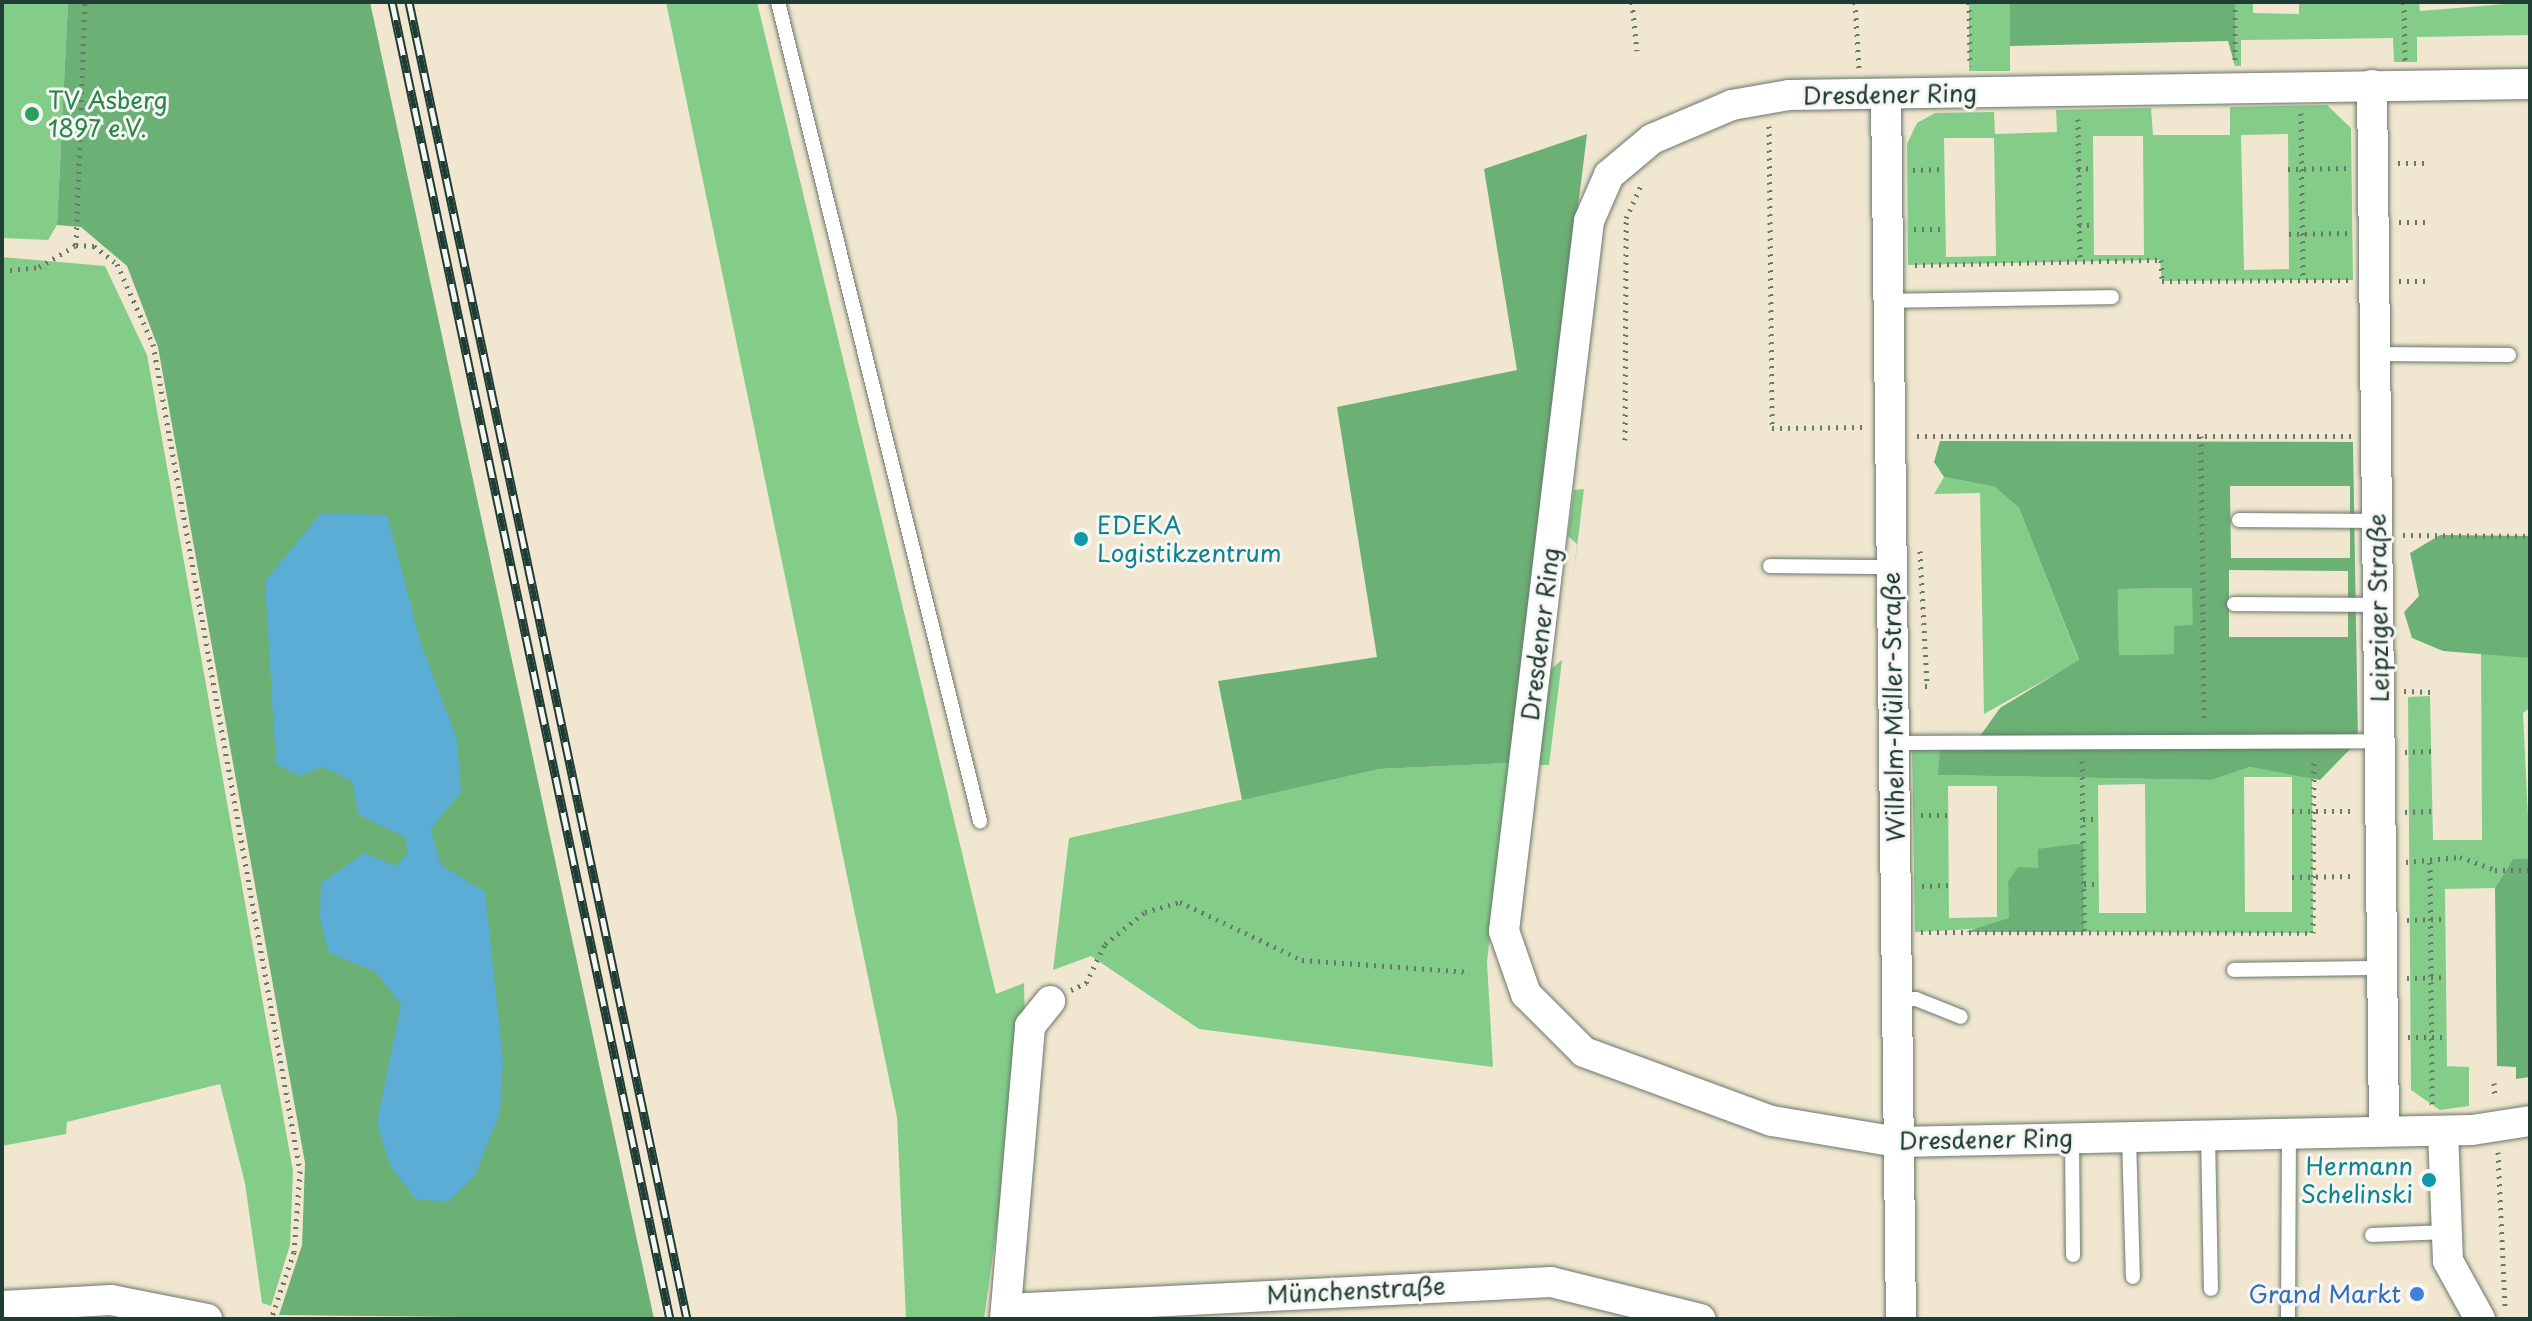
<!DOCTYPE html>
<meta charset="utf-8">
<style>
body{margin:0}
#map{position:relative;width:2532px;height:1321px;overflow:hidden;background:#f1e7d0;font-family:"Playpen Sans",sans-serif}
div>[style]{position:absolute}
.green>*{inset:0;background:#84cd89;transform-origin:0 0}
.forest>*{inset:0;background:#6bb075}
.water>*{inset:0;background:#5badd6}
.path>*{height:5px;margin-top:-2.5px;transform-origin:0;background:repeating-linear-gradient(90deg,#68786b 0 2px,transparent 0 8px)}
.roads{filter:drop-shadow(0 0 2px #68786b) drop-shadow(0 0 2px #68786b)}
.service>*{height:14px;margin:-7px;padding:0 7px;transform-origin:7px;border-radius:7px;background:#fff}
.minor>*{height:30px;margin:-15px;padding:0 15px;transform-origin:15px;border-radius:15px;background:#fff}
.rail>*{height:9px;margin-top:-4.5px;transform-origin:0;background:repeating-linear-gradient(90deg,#f6f6f2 0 18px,#1f3d34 0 36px);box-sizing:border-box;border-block:2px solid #1f3d34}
.dots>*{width:22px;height:22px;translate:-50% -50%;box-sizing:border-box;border:4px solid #f6f6f2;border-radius:50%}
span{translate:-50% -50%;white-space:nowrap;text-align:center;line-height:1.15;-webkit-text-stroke:6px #f6f6f2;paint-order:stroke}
.street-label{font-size:24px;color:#1f3d34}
.leisure-label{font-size:24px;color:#27864d}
.left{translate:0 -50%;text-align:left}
.culture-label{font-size:24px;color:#0d838f}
.right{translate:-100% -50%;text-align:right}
.shop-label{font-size:24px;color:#366cbe}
.frame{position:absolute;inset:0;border:4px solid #1f3d34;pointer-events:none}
</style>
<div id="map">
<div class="green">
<div style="clip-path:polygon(2px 2px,68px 2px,57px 225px,48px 240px,2px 238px)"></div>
<div style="clip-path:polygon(666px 2px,757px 2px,996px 994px,1024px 983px,1025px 1022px,984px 1319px,906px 1319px,897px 1117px)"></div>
<div style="left:1969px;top:2px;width:41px;height:69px"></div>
<div style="clip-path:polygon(2235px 2px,2253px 2px,2253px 13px,2299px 14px,2299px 2px,2419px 2px,2420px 11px,2530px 2px,2530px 35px,2417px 37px,2417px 62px,2394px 62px,2393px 38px,2241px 40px,2241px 66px,2235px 66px)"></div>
<div style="clip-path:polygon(evenodd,2327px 105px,2351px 128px,2353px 280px,2162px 281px,2160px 260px,1908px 265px,1907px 144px,1917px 123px,1935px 113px,1994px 112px,1995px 134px,2057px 132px,2056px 110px,2151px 108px,2153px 135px,2230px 135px,2230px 107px,2327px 105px,2288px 134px,2289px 269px,2244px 270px,2241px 135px,2288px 134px,2327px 105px,2093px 136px,2143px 136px,2144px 255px,2094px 255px,2093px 136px,2327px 105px,1994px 138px,1996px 256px,1946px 257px,1944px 138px,1994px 138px)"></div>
<div style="clip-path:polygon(2px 257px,105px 266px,147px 355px,293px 1171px,290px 1245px,271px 1306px,262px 1303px,245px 1183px,220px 1084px,67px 1122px,66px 1134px,2px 1146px)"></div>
<div style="clip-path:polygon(1944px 477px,1995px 487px,2019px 508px,2079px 661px,1984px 714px,1980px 493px,1934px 494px)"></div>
<div style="clip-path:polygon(1584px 489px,1571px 597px,1577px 544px,1568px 536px,1574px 490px)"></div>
<div style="clip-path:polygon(2193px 588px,2193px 625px,2174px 654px,2119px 655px,2118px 589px)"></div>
<div style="clip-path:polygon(1569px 604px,1549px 765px,1539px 765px,1551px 669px,1562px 660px)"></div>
<div style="clip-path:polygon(2481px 651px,2530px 658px,2530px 708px,2523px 713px,2530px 858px,2513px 859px,2495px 888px,2445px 889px,2447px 1066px,2469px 1067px,2469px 1106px,2440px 1110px,2411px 1090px,2408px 697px,2430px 696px,2433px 840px,2482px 840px)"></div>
<div style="clip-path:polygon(evenodd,1912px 744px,1940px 749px,1939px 775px,2212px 780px,2250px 767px,2312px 777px,2313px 933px,2084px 932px,2082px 843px,2038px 850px,2038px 868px,2008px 882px,2010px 918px,1992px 928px,1915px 932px,1912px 744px,2244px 777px,2292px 777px,2292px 912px,2245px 912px,2244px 777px,1912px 744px,2145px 784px,2146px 913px,2099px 913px,2098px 785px,2145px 784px,1912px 744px,1948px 786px,1997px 786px,1997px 917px,1949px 918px,1948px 786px)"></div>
<div style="clip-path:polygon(1509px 763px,1487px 962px,1493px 1067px,1199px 1029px,1091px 956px,1053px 970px,1069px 838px,1380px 769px)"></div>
</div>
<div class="forest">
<div style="clip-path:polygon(68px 2px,370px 2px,654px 1319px,279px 1315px,302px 1245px,305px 1163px,158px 347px,127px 266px,81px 227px,57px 225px)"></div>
<div style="clip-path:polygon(2010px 2px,2235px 2px,2235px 66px,2228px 41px,2010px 46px)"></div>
<div style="clip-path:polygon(1587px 134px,1509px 763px,1380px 769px,1242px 800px,1218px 681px,1377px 657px,1337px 407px,1517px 370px,1484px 169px)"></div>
<div style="clip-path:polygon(evenodd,1940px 441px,2353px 442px,2358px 741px,2320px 780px,2250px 767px,2212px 780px,1938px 775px,1940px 749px,1978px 739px,2000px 708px,2079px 660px,2019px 508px,1995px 487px,1944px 477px,1934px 462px,1940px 441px,2230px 486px,2350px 486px,2350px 558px,2231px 558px,2230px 486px,1940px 441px,2229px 570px,2348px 571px,2348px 637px,2229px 637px,2229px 570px,1940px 441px,2192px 588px,2193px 625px,2174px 626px,2174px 654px,2119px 655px,2118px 589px,2192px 588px)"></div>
<div style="clip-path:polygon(2440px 535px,2530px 536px,2530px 658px,2443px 651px,2412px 638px,2404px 612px,2419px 596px,2410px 553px)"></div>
<div style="clip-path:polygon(2083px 843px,2084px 932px,1965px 932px,2009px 918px,2008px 882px,2018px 867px,2038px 868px,2038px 849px)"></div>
<div style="clip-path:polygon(2530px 858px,2530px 1077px,2516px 1079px,2516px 1067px,2497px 1066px,2495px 888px,2513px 859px)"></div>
</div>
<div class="water">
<div style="clip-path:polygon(321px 513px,387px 515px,422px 647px,457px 739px,461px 792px,431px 829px,440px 864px,485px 892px,503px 1060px,500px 1112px,474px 1177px,448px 1202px,416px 1199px,390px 1166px,377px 1122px,401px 1005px,376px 972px,329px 953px,320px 918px,321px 883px,364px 853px,395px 866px,408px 853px,405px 837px,359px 815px,352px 781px,322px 767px,300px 776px,276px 764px,265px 581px)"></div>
</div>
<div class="path">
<div style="left:1632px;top:2px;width:49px;rotate:84.2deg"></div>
<div style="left:1855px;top:2px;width:67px;rotate:86.6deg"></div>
<div style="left:1969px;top:2px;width:64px;rotate:89.1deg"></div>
<div style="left:2235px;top:2px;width:59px;rotate:90deg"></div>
<div style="left:2404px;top:2px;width:59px;rotate:89deg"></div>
<div style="left:2301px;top:113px;width:167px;rotate:89.3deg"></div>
<div style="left:2078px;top:119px;width:143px;rotate:89.2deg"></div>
<div style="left:1769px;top:126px;width:302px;rotate:89.4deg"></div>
<div style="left:1772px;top:428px;width:92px;rotate:-0.6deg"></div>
<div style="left:2398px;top:163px;width:27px"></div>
<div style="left:2078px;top:169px;width:15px;rotate:-4deg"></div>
<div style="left:2288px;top:169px;width:59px;rotate:-1deg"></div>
<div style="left:1913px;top:170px;width:31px;rotate:-2deg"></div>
<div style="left:2399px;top:222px;width:26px"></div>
<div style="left:2079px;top:225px;width:15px"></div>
<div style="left:1914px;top:229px;width:31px"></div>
<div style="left:2289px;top:234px;width:59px;rotate:-1deg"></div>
<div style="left:76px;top:245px;width:18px;rotate:3deg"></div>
<div style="left:94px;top:246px;width:29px;rotate:38deg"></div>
<div style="left:117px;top:264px;width:88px;rotate:65.8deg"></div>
<div style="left:153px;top:344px;width:840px;rotate:79.92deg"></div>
<div style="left:300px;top:1171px;width:81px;rotate:94.2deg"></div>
<div style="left:294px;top:1252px;width:71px;rotate:108.9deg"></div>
<div style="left:1915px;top:265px;width:246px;rotate:-1.2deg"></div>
<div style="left:2161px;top:260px;width:21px;rotate:87deg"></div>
<div style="left:2162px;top:281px;width:186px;rotate:-0.3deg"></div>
<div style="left:2px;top:271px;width:37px;rotate:-6deg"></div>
<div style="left:39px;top:267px;width:43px;rotate:-30.7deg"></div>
<div style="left:76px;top:245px;width:243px;rotate:-87.9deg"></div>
<div style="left:2399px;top:281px;width:27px"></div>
<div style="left:1917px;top:436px;width:434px"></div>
<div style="left:2201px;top:436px;width:287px;rotate:89.4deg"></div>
<div style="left:1625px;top:440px;width:222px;rotate:-89.7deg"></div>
<div style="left:1626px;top:218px;width:38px;rotate:-65deg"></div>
<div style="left:2403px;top:535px;width:127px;rotate:0.5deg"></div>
<div style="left:1920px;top:551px;width:135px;rotate:87deg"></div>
<div style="left:1927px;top:686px;width:6px;rotate:180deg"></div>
<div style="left:2404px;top:691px;width:27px;rotate:2deg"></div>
<div style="left:2405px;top:752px;width:27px;rotate:-2deg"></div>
<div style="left:2082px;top:761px;width:171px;rotate:89.3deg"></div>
<div style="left:2292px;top:811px;width:62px"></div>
<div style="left:2405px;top:812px;width:27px;rotate:-2deg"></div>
<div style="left:1921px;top:815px;width:27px"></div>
<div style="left:2083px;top:819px;width:15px"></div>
<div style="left:2406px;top:862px;width:54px;rotate:-5.3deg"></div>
<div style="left:2460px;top:857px;width:37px;rotate:20deg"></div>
<div style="left:2495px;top:870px;width:35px"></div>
<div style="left:2430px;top:862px;width:243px;rotate:89.5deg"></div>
<div style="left:2292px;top:877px;width:63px;rotate:-0.9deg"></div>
<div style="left:2084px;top:884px;width:15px"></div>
<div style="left:1922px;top:886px;width:26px;rotate:-2deg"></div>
<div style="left:2407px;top:920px;width:38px;rotate:-2deg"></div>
<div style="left:1921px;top:932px;width:392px;rotate:0.1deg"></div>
<div style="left:2313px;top:933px;width:175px;rotate:-89.7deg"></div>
<div style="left:2407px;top:978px;width:39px;rotate:-1deg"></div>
<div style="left:1071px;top:990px;width:17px;rotate:-25deg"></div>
<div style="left:1086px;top:983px;width:43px;rotate:-64deg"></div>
<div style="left:1105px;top:944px;width:51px;rotate:-38.7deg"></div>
<div style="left:1145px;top:912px;width:36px;rotate:-16deg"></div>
<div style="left:1180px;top:902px;width:135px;rotate:25.4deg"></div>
<div style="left:1302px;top:960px;width:168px;rotate:4.1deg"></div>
<div style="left:2408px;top:1037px;width:39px"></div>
<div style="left:2494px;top:1083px;width:15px;rotate:86deg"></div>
<div style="left:2498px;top:1152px;width:154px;rotate:87.4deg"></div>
</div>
<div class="roads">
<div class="service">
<div style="left:778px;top:2px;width:844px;rotate:76.14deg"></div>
<div style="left:1888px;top:301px;width:224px;rotate:-1deg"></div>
<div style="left:2375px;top:354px;width:134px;rotate:0.4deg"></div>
<div style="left:2239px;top:520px;width:138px;rotate:0.4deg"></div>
<div style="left:1770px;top:566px;width:122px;rotate:0.5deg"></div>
<div style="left:2234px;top:604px;width:144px;rotate:0.4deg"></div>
<div style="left:1893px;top:743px;width:487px;rotate:-0.2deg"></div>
<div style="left:2234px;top:970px;width:148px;rotate:-0.8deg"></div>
<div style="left:1896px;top:1000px;width:20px;rotate:-3deg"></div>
<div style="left:1916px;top:999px;width:48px;rotate:21.8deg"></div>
<div style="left:2208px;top:1135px;width:154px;rotate:88.9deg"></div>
<div style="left:2129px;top:1137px;width:140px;rotate:88.4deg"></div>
<div style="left:2072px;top:1138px;width:117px;rotate:89.5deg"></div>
<div style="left:2372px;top:1235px;width:75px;rotate:-2.3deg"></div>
<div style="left:2288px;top:1319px;width:186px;rotate:-89.7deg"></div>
</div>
<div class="minor">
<div style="left:2530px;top:84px;width:741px;rotate:179.15deg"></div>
<div style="left:1789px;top:95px;width:58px;rotate:170deg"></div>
<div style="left:1732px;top:105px;width:87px;rotate:157deg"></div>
<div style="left:1652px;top:139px;width:56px;rotate:140.1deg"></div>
<div style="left:1609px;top:175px;width:50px;rotate:113.5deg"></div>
<div style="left:1589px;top:221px;width:715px;rotate:96.83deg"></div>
<div style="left:1504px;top:931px;width:67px;rotate:70.8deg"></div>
<div style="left:1526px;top:994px;width:82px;rotate:45deg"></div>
<div style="left:1584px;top:1052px;width:200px;rotate:20.2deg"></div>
<div style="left:1772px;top:1121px;width:128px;rotate:9.5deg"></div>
<div style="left:1898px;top:1142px;width:574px;rotate:-1.2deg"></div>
<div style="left:2472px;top:1130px;width:59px;rotate:-8.8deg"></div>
<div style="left:2372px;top:85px;width:1046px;rotate:89.34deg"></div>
<div style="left:1886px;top:94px;width:1225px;rotate:89.3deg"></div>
<div style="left:2443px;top:1131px;width:130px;rotate:87.8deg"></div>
<div style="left:2448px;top:1261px;width:66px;rotate:61.1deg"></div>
<div style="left:2px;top:1306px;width:109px;rotate:-3.2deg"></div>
<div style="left:111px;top:1300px;width:98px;rotate:11.2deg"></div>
<div style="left:1007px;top:1309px;width:545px;rotate:-2.84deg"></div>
<div style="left:1551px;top:1282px;width:154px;rotate:13.9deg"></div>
<div style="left:1005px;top:1319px;width:294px;rotate:-85.1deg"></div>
<div style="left:1030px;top:1026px;width:32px;rotate:-51deg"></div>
</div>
</div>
<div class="rail">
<div style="left:392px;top:2px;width:1346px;rotate:78.08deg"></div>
<div style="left:409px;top:2px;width:1346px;rotate:78.08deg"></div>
</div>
<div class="dots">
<div style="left:32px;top:114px;background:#2e9e5b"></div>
<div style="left:1081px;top:539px;background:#0f9aa8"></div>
<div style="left:2429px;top:1180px;background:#0f9aa8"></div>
<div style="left:2417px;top:1294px;background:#3f7fe0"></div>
</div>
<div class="street-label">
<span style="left:1890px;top:94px;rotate:-1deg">Dresdener Ring</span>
<span style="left:2378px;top:608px;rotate:-91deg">Leipziger Straße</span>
<span style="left:1540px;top:634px;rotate:-83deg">Dresdener Ring</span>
<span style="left:1893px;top:707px;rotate:-91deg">Wilhelm-Müller-Straße</span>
<span style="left:1986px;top:1139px;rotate:-1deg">Dresdener Ring</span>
<span style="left:1356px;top:1290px;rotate:-3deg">Münchenstraße</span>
</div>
<div class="leisure-label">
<span class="left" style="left:48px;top:114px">TV Asberg<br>1897 e.V.</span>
</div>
<div class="culture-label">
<span class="left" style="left:1097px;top:539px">EDEKA<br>Logistikzentrum</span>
<span class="right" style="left:2413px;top:1180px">Hermann<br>Schelinski</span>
</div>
<div class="shop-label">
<span class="right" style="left:2401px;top:1294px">Grand Markt</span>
</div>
<div class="frame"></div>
</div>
